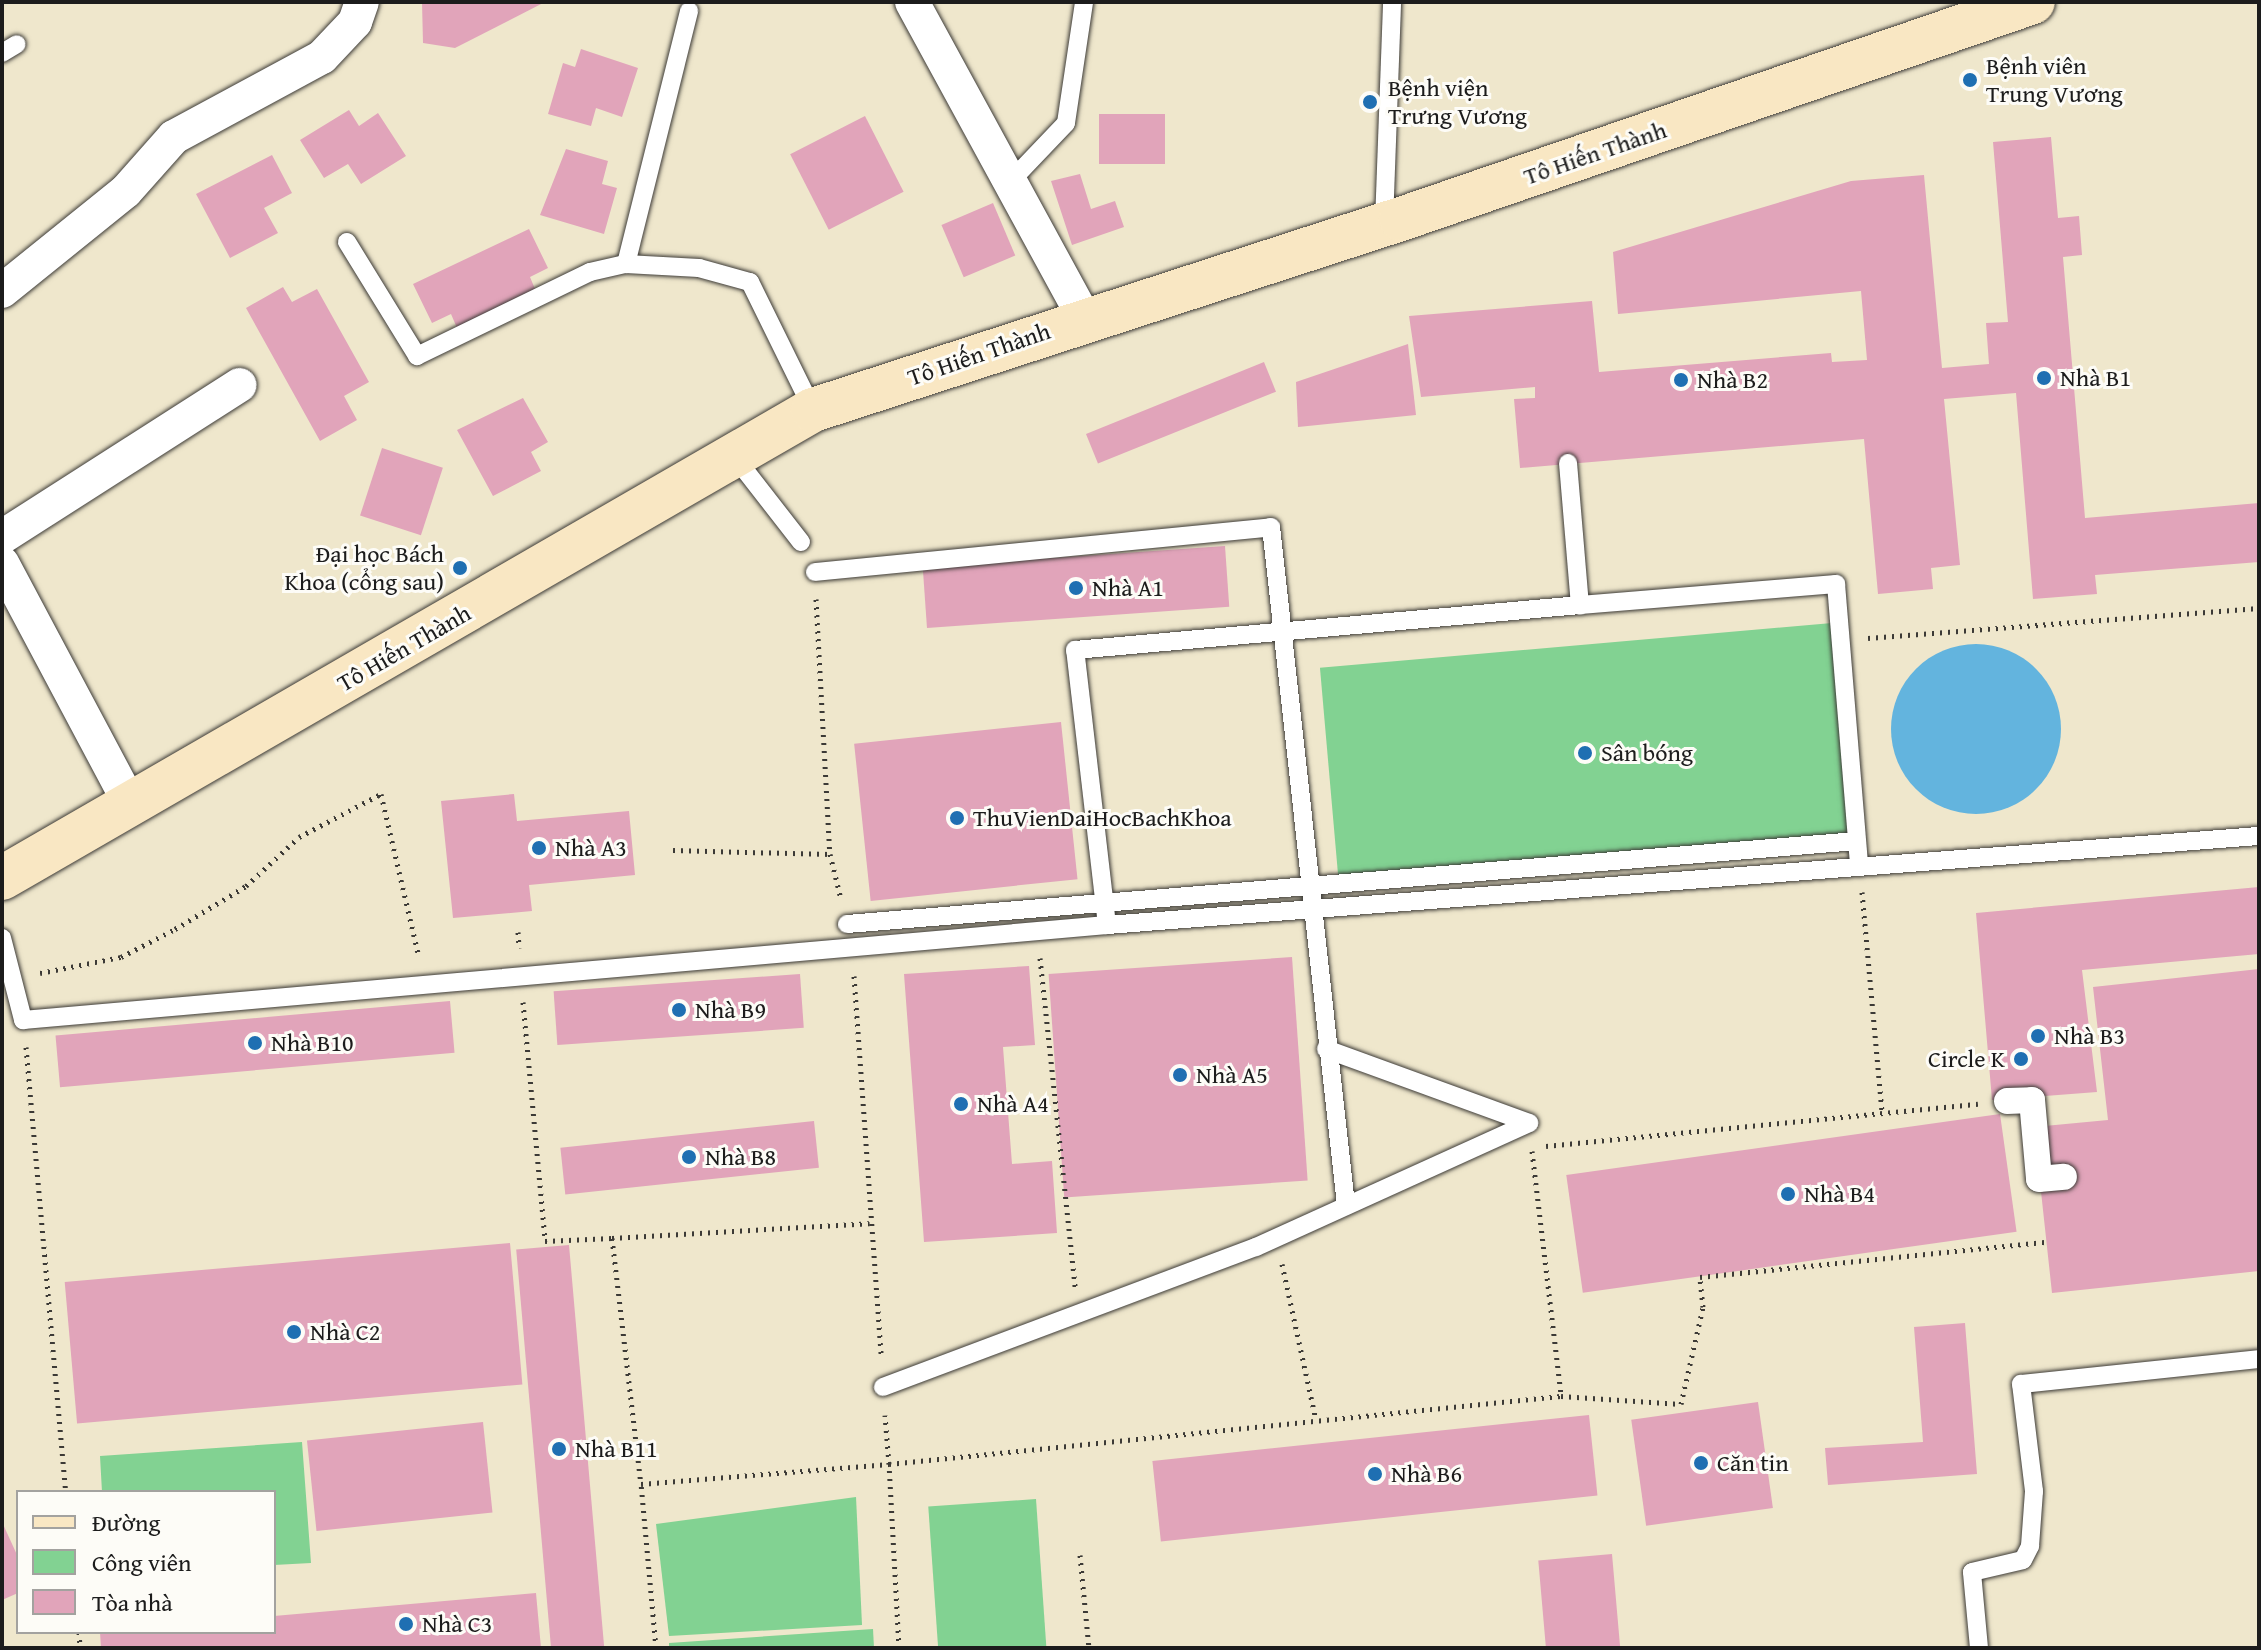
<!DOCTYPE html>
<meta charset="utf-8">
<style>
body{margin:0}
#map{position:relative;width:2261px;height:1650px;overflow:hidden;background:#efe7cc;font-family:"Gentium Book Plus",serif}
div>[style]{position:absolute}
.green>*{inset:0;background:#82d292;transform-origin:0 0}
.water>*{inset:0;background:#63b4de}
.round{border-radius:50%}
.building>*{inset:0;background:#e1a4ba;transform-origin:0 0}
.path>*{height:5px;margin-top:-2.5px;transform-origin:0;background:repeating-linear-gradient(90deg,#3c3a36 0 2px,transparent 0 8px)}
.roads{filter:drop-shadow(0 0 2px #3c3a36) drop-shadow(0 0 2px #3c3a36)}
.service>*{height:18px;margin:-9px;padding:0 9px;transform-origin:9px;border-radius:9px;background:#fff}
.pedestrian>*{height:26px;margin:-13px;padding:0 13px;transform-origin:13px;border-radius:13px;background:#fff}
.minor>*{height:34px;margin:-17px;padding:0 17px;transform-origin:17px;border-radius:17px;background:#fff}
.secondary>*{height:44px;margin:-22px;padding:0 22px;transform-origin:22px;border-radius:22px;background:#f9e7c3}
.dots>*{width:22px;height:22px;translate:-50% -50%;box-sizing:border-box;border:4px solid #fdfcf7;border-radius:50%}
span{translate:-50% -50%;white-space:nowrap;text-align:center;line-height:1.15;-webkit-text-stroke:6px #fdfcf7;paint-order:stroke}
.poi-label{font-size:24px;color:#1c1c1c}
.left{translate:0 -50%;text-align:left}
.right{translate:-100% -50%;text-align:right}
.street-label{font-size:24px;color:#1c1c1c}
.frame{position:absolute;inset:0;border:4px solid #1c1c1c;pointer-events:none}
.legend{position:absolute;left:16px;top:1490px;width:260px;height:144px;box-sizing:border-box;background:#fdfcf7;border:2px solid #a3a29f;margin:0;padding:10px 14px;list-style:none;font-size:24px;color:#1c1c1c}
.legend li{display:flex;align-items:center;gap:16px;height:40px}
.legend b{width:40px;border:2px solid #a3a29f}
</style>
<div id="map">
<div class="green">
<div style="left:1832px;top:623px;width:213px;height:514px;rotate:85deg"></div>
<div style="clip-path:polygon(302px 1442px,311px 1563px,274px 1565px,274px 1492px,102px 1492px,100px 1456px)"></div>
<div style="clip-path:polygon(856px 1497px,862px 1625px,669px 1636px,656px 1524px)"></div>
<div style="left:1036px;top:1499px;width:149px;height:108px;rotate:86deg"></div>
<div style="clip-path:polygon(873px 1629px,874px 1648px,669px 1648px,669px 1643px)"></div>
</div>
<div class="water">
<div class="round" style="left:1891px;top:644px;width:170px;height:170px"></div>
</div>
<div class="building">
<div style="clip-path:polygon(422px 2px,545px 2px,455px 48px,423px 43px)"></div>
<div style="clip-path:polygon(581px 49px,638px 68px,622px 117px,596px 108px,591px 126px,548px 114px,563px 63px,575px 67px)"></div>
<div style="clip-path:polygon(349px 110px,359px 126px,378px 113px,406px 156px,361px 184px,348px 164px,324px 178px,300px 140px)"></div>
<div style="left:1099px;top:114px;width:66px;height:50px"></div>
<div style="left:865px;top:116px;width:85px;height:84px;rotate:63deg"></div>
<div style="clip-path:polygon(2051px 137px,2058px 218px,2079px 216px,2082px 255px,2063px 257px,2085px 518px,2259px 503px,2259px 562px,2095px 575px,2097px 594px,2033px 599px,2016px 393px,1944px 399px,1960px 565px,1931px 568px,1933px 589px,1878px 594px,1864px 439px,1520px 468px,1514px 399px,1535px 398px,1535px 387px,1421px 397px,1409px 316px,1592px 301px,1599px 372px,1831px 353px,1832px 362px,1867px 360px,1861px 291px,1618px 314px,1613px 252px,1851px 181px,1924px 175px,1942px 368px,1989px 364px,1986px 323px,2008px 322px,1993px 142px)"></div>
<div style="clip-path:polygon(566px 149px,608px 161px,602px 184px,617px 188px,604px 234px,540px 215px)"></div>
<div style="clip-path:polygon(272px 155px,292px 193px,264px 208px,278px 233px,230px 258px,196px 194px)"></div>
<div style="clip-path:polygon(1080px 174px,1091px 209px,1115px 201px,1124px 227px,1072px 245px,1051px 181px)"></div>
<div style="left:993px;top:203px;width:57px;height:56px;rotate:67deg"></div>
<div style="clip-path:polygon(529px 229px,548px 268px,530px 277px,535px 289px,457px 328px,451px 314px,432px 323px,413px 284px)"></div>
<div style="clip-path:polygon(283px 287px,292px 302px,317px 289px,369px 382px,344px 396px,357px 420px,320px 441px,246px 308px)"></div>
<div style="clip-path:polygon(1408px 344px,1416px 415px,1298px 427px,1296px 382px)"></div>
<div style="left:1264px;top:362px;width:32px;height:192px;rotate:68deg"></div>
<div style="clip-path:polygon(523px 398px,548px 442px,531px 452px,541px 471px,493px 496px,457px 430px)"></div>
<div style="left:382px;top:448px;width:64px;height:71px;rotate:18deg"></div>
<div style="left:1225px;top:546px;width:61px;height:303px;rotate:86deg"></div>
<div style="left:1061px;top:722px;width:158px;height:208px;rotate:84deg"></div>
<div style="clip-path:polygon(514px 794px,517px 821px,629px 811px,635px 875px,529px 885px,532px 911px,453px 918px,441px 801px)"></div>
<div style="clip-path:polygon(2259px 887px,2259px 954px,2082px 970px,2097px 1092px,1992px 1100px,1976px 913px)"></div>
<div style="left:1292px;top:957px;width:224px;height:244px;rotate:86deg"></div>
<div style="clip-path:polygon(1029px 966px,1035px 1045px,1003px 1047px,1012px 1164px,1052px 1161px,1057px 1233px,924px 1242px,904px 974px)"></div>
<div style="clip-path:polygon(2259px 969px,2259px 1271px,2052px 1293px,2034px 1127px,2108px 1120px,2093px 987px)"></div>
<div style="left:800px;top:974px;width:54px;height:247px;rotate:86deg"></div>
<div style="left:450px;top:1001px;width:52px;height:396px;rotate:85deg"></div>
<div style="left:2000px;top:1114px;width:119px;height:438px;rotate:82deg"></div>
<div style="left:814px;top:1121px;width:47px;height:255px;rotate:84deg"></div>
<div style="left:510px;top:1243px;width:142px;height:447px;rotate:85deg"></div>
<div style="left:569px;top:1245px;width:404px;height:53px;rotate:85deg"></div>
<div style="clip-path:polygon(1965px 1323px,1977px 1474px,1828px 1485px,1825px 1448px,1923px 1442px,1914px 1327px)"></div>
<div style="left:1758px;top:1402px;width:107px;height:128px;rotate:82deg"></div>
<div style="left:1589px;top:1415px;width:81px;height:439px;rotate:84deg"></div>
<div style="left:483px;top:1422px;width:91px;height:177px;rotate:84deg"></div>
<div style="clip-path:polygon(2px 1522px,18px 1557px,18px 1593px,2px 1600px)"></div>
<div style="left:1612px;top:1554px;width:94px;height:74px;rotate:85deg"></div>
<div style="clip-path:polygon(536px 1593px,541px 1648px,101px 1648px,100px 1632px,274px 1632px,274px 1616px)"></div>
</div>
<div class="path">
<div style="left:816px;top:599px;width:255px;rotate:86.9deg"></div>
<div style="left:830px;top:854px;width:46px;rotate:76.3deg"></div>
<div style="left:1868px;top:638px;width:392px;rotate:-4.4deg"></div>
<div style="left:673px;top:850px;width:157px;rotate:1.5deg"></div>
<div style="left:1862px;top:892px;width:222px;rotate:84.8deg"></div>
<div style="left:518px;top:932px;width:16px;rotate:86deg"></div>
<div style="left:1040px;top:958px;width:331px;rotate:83.9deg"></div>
<div style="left:40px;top:973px;width:83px;rotate:-11.2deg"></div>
<div style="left:121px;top:957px;width:61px;rotate:-27.4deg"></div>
<div style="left:175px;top:929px;width:83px;rotate:-31.2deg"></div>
<div style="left:246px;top:886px;width:72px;rotate:-42.8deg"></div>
<div style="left:299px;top:837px;width:93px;rotate:-27.7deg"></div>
<div style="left:381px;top:794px;width:167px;rotate:76.9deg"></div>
<div style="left:854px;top:976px;width:382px;rotate:85.9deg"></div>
<div style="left:523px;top:1002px;width:240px;rotate:84.7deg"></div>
<div style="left:545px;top:1241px;width:67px;rotate:-2.6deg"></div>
<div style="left:612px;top:1238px;width:248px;rotate:83.3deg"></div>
<div style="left:26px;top:1047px;width:447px;rotate:84.9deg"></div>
<div style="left:1546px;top:1146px;width:434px;rotate:-5.6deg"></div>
<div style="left:1532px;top:1151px;width:247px;rotate:83.2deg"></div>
<div style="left:612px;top:1238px;width:258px;rotate:-3.3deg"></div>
<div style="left:1282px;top:1264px;width:155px;rotate:77.7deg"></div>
<div style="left:1080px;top:1555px;width:93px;rotate:84.5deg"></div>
<div style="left:79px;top:1632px;width:16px;rotate:86deg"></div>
<div style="left:656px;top:1648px;width:165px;rotate:-95.2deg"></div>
<div style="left:641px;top:1484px;width:249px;rotate:-4.6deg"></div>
<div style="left:889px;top:1464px;width:49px;rotate:-94.7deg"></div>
<div style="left:899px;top:1648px;width:184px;rotate:-93.1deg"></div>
<div style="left:889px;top:1464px;width:675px;rotate:-5.78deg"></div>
<div style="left:1561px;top:1396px;width:120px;rotate:3.8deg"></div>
<div style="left:1681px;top:1404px;width:99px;rotate:-77.2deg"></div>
<div style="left:1703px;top:1307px;width:30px;rotate:-96deg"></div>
<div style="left:1700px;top:1277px;width:349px;rotate:-5.8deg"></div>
</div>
<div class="roads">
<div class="service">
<div style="left:2px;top:53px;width:17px;rotate:-31deg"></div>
<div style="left:1008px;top:184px;width:84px;rotate:-46.4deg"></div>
<div style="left:1066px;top:123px;width:122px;rotate:-81.5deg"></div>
<div style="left:1384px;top:223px;width:221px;rotate:-87.9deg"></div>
<div style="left:347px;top:242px;width:134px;rotate:58.4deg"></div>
<div style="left:417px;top:356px;width:192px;rotate:-25.9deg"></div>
<div style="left:590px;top:272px;width:37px;rotate:-13deg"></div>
<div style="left:626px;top:264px;width:73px;rotate:3.1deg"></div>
<div style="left:699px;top:268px;width:53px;rotate:15.4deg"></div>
<div style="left:750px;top:282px;width:143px;rotate:63.8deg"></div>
<div style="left:626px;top:264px;width:261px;rotate:-76deg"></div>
<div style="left:734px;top:456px;width:109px;rotate:52.1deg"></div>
<div style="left:1568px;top:463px;width:143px;rotate:85.2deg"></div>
<div style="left:815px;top:572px;width:458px;rotate:-5.6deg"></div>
<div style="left:1271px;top:527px;width:682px;rotate:83.69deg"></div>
<div style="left:847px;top:924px;width:1013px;rotate:-4.7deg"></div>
<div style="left:1107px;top:925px;width:277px;rotate:-96.6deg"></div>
<div style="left:1075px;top:650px;width:507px;rotate:-5.09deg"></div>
<div style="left:1580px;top:605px;width:257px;rotate:-4.7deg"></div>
<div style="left:1836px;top:584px;width:280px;rotate:85.3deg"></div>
<div style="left:2px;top:938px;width:85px;rotate:75.6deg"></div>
<div style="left:23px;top:1020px;width:1088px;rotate:-5.01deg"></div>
<div style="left:1107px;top:925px;width:1155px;rotate:-4.42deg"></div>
<div style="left:1326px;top:1049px;width:216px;rotate:20deg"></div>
<div style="left:883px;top:1387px;width:398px;rotate:-20.6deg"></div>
<div style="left:1256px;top:1247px;width:300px;rotate:-24.4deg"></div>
<div style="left:1979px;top:1648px;width:76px;rotate:-95.3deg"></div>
<div style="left:1972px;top:1572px;width:52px;rotate:-13.2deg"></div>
<div style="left:2023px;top:1560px;width:16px;rotate:-63deg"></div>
<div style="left:2030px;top:1546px;width:55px;rotate:-85.8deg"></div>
<div style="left:2034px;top:1491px;width:108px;rotate:-96.9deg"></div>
<div style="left:2021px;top:1384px;width:239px;rotate:-6deg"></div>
</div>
<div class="pedestrian">
<div style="left:2007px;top:1101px;width:25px;rotate:-2deg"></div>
<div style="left:2032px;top:1100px;width:79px;rotate:84.9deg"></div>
<div style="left:2039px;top:1179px;width:25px;rotate:-5deg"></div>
</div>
<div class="minor">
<div style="left:912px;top:2px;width:360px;rotate:61.4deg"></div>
<div style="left:2px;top:291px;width:159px;rotate:-38.9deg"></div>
<div style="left:126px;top:191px;width:72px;rotate:-48.4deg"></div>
<div style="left:174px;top:137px;width:168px;rotate:-28.4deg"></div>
<div style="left:322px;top:57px;width:48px;rotate:-46.7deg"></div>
<div style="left:355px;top:22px;width:21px;rotate:-71deg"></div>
<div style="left:2px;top:537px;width:282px;rotate:-32.6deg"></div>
<div style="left:2px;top:563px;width:275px;rotate:62deg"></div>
</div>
<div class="secondary">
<div style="left:2px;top:878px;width:936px;rotate:-29.99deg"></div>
<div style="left:813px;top:410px;width:618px;rotate:-18deg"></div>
<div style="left:1401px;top:219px;width:668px;rotate:-18.95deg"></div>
</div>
</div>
<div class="dots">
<div style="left:1970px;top:80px;background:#1f6fb2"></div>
<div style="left:1370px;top:102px;background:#1f6fb2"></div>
<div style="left:2044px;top:378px;background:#1f6fb2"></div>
<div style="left:1681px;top:380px;background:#1f6fb2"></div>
<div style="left:460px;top:568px;background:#1f6fb2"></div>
<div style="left:1076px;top:588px;background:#1f6fb2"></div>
<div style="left:1585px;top:753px;background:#1f6fb2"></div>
<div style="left:957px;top:818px;background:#1f6fb2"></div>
<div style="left:539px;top:848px;background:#1f6fb2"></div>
<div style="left:679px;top:1010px;background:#1f6fb2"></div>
<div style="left:2038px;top:1036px;background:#1f6fb2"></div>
<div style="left:255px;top:1043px;background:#1f6fb2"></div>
<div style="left:2021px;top:1059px;background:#1f6fb2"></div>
<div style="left:1180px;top:1075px;background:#1f6fb2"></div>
<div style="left:961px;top:1104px;background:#1f6fb2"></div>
<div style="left:689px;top:1157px;background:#1f6fb2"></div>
<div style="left:1788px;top:1194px;background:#1f6fb2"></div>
<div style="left:294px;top:1332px;background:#1f6fb2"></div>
<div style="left:559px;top:1449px;background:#1f6fb2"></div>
<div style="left:1701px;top:1463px;background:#1f6fb2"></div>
<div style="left:1375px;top:1474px;background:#1f6fb2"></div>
<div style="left:406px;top:1624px;background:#1f6fb2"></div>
</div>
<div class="poi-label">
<span class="left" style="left:1986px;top:80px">Bệnh viên<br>Trung Vương</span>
<span class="left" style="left:1388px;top:102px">Bệnh viện<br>Trưng Vương</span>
<span class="left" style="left:2060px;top:378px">Nhà B1</span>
<span class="left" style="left:1697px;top:380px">Nhà B2</span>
<span class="right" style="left:444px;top:568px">Đại học Bách<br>Khoa (cổng sau)</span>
<span class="left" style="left:1092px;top:588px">Nhà A1</span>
<span class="left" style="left:1601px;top:753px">Sân bóng</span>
<span class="left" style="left:973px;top:818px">ThuVienDaiHocBachKhoa</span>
<span class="left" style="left:555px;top:848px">Nhà A3</span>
<span class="left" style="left:695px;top:1010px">Nhà B9</span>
<span class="left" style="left:2054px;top:1036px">Nhà B3</span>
<span class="left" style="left:271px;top:1043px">Nhà B10</span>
<span class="right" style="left:2005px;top:1059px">Circle K</span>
<span class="left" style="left:1196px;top:1075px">Nhà A5</span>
<span class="left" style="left:977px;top:1104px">Nhà A4</span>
<span class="left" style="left:705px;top:1157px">Nhà B8</span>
<span class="left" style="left:1804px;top:1194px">Nhà B4</span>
<span class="left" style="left:310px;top:1332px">Nhà C2</span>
<span class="left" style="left:575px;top:1449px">Nhà B11</span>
<span class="left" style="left:1717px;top:1463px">Căn tin</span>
<span class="left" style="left:1391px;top:1474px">Nhà B6</span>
<span class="left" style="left:422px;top:1624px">Nhà C3</span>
</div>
<div class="street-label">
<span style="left:1595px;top:153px;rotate:-19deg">Tô Hiến Thành</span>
<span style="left:979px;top:354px;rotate:-19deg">Tô Hiến Thành</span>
<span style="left:404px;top:648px;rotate:-30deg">Tô Hiến Thành</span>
</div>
<div class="frame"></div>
<ul class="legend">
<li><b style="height:10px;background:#f9e7c3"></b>Đường</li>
<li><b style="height:22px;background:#82d292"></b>Công viên</li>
<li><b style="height:22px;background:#e1a4ba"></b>Tòa nhà</li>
</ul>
</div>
